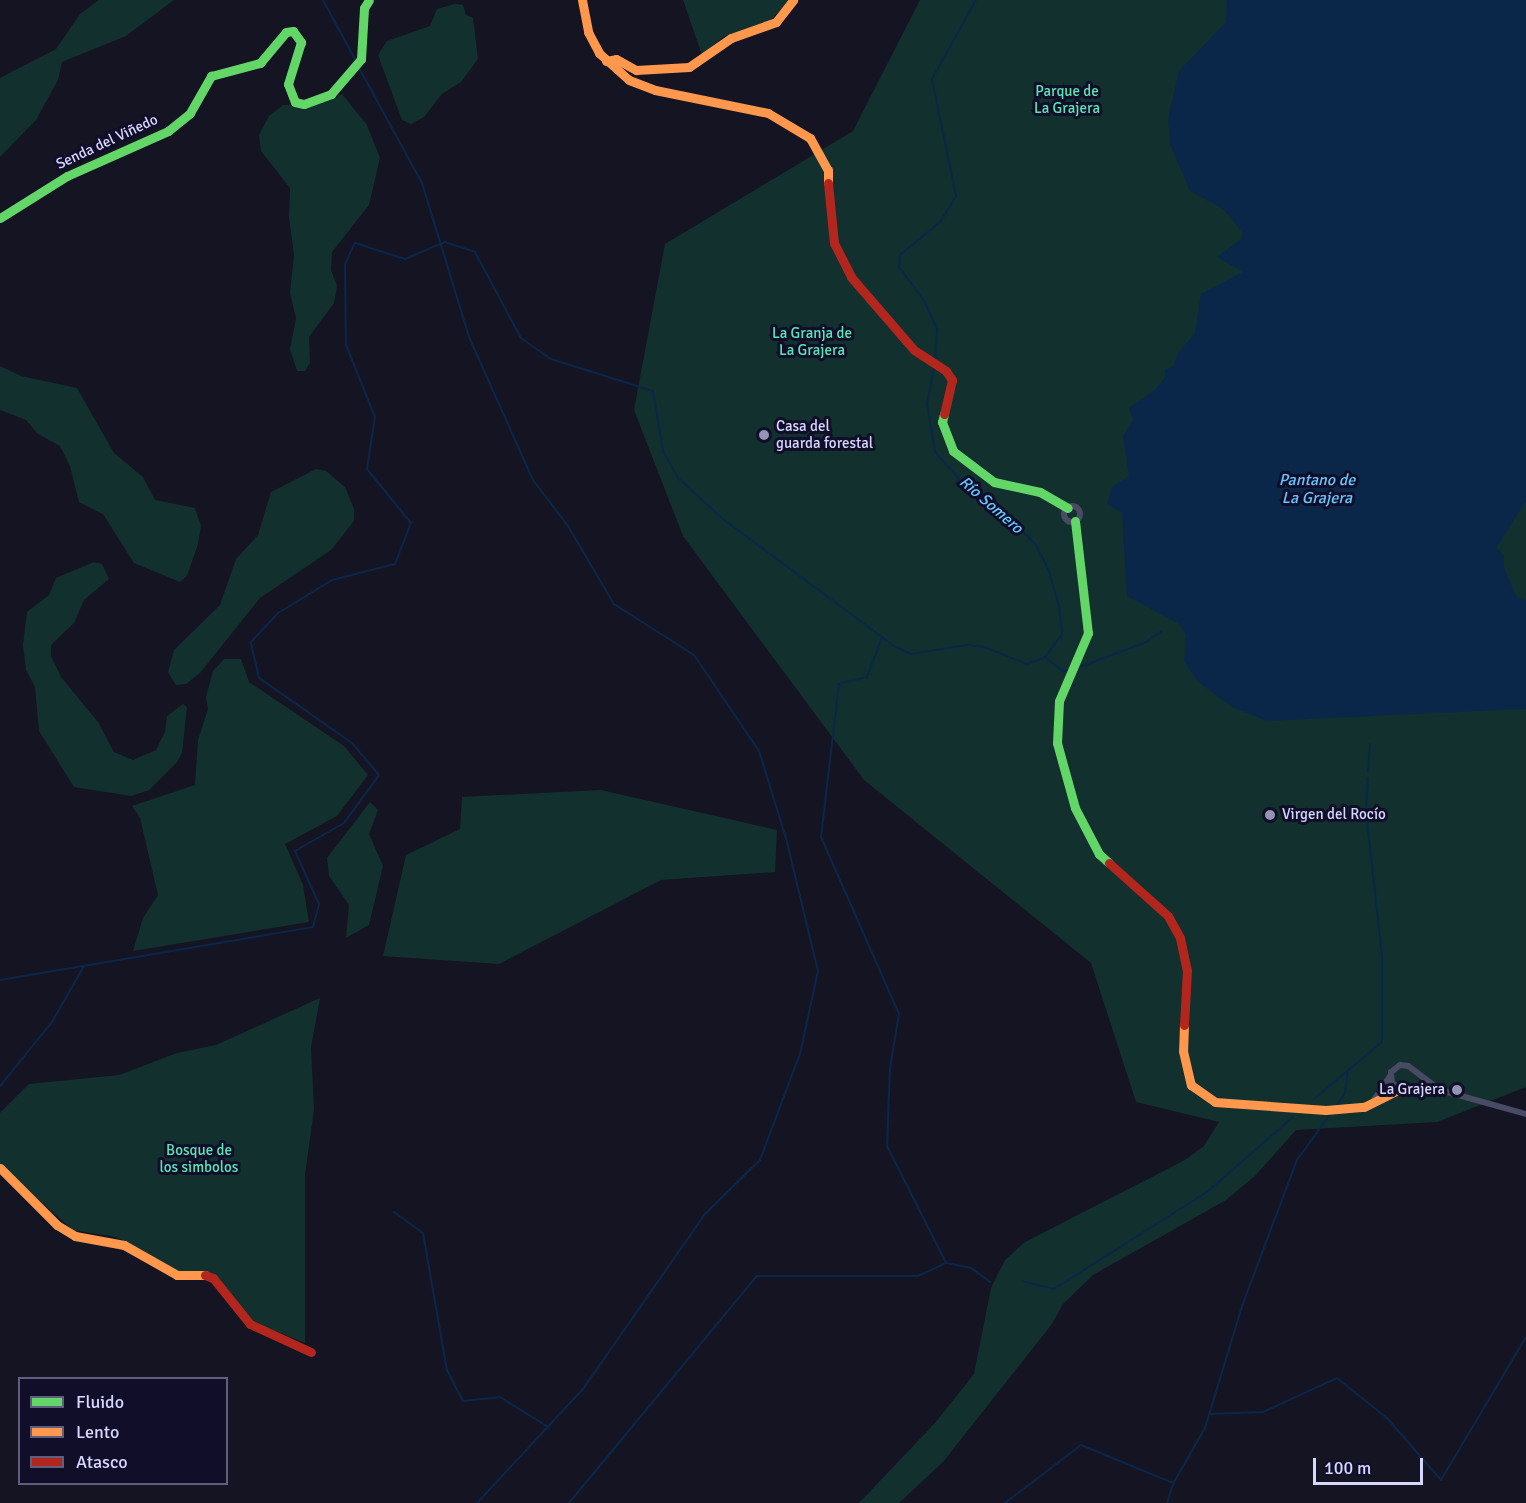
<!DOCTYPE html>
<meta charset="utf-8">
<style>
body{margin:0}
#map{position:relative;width:1526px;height:1503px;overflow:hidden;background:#151423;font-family:Signika,sans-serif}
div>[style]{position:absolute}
.green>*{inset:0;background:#12302d}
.water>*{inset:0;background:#0a274a}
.stream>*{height:2px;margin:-1px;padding:0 1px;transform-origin:1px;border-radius:1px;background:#0a274a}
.street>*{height:6px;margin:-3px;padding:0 3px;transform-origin:3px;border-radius:3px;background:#494a64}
.street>.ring{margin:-3px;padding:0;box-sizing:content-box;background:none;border:6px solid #494a64;border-radius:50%}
.fast>*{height:9px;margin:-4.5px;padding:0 4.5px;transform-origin:4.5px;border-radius:4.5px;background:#63d668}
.slow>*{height:9px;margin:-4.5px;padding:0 4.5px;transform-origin:4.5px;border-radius:4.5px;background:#ff974d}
.jam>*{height:9px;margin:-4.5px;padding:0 4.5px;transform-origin:4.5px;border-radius:4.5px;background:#b3261e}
.dots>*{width:16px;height:16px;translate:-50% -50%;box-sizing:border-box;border:3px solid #100e29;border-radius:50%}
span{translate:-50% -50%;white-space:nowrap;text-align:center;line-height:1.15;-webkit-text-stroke:6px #100e29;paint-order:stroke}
.park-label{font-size:15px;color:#5ae7b6}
.street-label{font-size:15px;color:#d7d7ff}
.poi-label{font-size:15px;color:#d7d7ff}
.left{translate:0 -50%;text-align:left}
.right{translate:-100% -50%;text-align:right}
.water-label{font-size:16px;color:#65c7ff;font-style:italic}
.legend{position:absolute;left:18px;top:1377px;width:210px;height:108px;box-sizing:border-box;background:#100e29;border:2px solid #605e7f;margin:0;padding:8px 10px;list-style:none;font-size:18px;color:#d7d7ff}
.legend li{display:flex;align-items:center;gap:12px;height:30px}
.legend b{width:30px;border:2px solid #605e7f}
.scale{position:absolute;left:1313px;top:1458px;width:110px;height:27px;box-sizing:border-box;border:3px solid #d7d7ff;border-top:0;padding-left:8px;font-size:18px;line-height:21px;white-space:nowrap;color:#d7d7ff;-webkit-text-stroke:4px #100e29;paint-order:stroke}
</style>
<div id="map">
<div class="green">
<div style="clip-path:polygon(99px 0,174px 0,126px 36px,62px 62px,58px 80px,36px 120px,0 157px,0 78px,56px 49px,80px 14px)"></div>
<div style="clip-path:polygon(683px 0,789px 0,772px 19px,723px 37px,702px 55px)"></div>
<div style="clip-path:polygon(920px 0,1526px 0,1526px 1087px,1437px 1122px,1296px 1130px,1255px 1176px,1226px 1200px,1093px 1275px,1063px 1304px,1052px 1324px,943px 1462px,899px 1503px,859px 1503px,935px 1423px,974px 1374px,991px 1288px,1005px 1260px,1025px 1242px,1185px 1160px,1204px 1146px,1219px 1122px,1136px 1102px,1091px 963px,864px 780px,683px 536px,634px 410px,665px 244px,853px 131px)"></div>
<div style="clip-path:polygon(455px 4px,463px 5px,466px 15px,473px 18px,478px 59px,461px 82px,442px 94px,424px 117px,411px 124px,402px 120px,378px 55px,387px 41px,430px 26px,437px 9px)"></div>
<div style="clip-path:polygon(342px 94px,367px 125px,380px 158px,369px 205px,332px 252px,331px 270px,337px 286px,334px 303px,309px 337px,310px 363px,305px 371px,297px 371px,290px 349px,296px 318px,290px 293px,294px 254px,289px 218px,290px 188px,261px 151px,259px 135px,269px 116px,283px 105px,316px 105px)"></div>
<div style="clip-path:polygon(0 366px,21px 376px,77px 388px,114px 453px,143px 477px,155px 500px,195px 508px,201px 526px,198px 544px,187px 576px,180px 582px,134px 563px,103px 514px,79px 502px,70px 466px,60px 446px,38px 434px,26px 420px,0 410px)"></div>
<div style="clip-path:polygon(316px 469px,326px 471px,345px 487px,354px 509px,354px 521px,331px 550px,260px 598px,200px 673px,186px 684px,176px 685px,168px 672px,174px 650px,220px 605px,236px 559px,258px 535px,271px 492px)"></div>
<div style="clip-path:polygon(94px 562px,102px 564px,109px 579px,84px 600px,74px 623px,51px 645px,51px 656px,61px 677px,98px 722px,114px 752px,133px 760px,156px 750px,165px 732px,167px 716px,183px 704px,187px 707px,182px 753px,177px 762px,149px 790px,131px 796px,74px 787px,39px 731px,35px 687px,26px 670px,23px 645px,27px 612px,49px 595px,56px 578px)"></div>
<div style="clip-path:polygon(224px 659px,241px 659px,249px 682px,344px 746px,368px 775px,337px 816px,285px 844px,303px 885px,309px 922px,133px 951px,143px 918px,158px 895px,140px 818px,132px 806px,195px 785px,198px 740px,208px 709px,206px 697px,213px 671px)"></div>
<div style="clip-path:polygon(601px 790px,777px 830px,775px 872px,661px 880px,499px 964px,383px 956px,406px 855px,460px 829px,462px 797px)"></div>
<div style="clip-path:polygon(370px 802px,378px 810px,369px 834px,383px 866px,369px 925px,346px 938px,349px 905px,329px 876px,327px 858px)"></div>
<div style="clip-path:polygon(320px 998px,311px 1047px,314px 1110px,305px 1174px,305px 1343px,255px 1323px,212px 1273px,179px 1271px,116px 1237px,73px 1230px,0 1166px,0 1113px,29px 1084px,119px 1075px,177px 1053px,216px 1045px)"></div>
</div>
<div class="water">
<div style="clip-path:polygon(1227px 0,1526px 0,1526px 501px,1496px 548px,1504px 555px,1504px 567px,1516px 596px,1526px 600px,1526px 709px,1267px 721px,1232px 707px,1197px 681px,1184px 661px,1186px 634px,1179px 624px,1127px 596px,1122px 512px,1107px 504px,1112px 487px,1129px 476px,1123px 436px,1133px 420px,1129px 408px,1155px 390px,1166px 376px,1165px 370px,1173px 366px,1178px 353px,1195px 333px,1201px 294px,1243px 272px,1217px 257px,1242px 239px,1242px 232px,1223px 209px,1190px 191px,1170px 144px,1168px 119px,1179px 71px,1226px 22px)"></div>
</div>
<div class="stream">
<div style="left:323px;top:0;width:69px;rotate:61.6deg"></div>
<div style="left:358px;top:66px;width:133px;rotate:61.3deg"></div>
<div style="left:422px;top:183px;width:161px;rotate:73deg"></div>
<div style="left:469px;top:337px;width:157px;rotate:65.9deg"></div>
<div style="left:533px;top:480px;width:58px;rotate:52.7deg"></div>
<div style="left:568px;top:526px;width:91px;rotate:59.5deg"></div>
<div style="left:614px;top:604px;width:95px;rotate:32.5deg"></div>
<div style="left:694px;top:655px;width:116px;rotate:55.9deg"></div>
<div style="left:759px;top:751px;width:91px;rotate:72.8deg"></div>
<div style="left:786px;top:838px;width:137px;rotate:76.5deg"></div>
<div style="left:818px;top:971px;width:85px;rotate:102.2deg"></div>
<div style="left:800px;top:1054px;width:113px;rotate:110.7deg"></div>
<div style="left:760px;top:1160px;width:77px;rotate:135.5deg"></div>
<div style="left:705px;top:1214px;width:215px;rotate:124.9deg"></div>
<div style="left:582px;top:1390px;width:154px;rotate:132.9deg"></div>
<div style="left:935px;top:360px;width:31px;rotate:-86deg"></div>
<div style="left:937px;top:329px;width:30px;rotate:-114deg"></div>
<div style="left:925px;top:302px;width:44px;rotate:-126.6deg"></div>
<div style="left:899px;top:267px;width:12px;rotate:-85deg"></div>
<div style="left:900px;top:255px;width:52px;rotate:-39.5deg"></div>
<div style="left:940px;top:222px;width:31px;rotate:-58deg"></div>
<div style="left:956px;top:196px;width:119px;rotate:-101.6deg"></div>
<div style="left:932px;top:79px;width:90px;rotate:-60.9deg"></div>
<div style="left:934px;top:368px;width:38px;rotate:101deg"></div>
<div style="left:927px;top:405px;width:48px;rotate:80.3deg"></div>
<div style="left:935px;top:452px;width:47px;rotate:48.5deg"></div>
<div style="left:966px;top:487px;width:48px;rotate:34deg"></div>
<div style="left:1006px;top:514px;width:43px;rotate:45.9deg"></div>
<div style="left:1036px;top:545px;width:29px;rotate:63deg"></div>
<div style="left:1049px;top:571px;width:35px;rotate:74deg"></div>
<div style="left:1059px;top:605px;width:29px;rotate:84deg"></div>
<div style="left:1062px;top:634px;width:29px;rotate:126deg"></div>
<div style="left:882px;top:637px;width:43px;rotate:110.6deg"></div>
<div style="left:867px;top:677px;width:29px;rotate:166deg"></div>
<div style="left:839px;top:684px;width:154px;rotate:96.7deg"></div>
<div style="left:821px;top:837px;width:193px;rotate:66.2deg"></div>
<div style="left:899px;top:1014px;width:55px;rotate:99.5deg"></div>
<div style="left:890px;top:1068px;width:78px;rotate:92.2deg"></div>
<div style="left:887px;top:1146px;width:131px;rotate:63.2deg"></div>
<div style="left:1075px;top:669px;width:76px;rotate:-20.8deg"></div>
<div style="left:1146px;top:642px;width:19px;rotate:-35deg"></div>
<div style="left:1368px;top:771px;width:27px;rotate:-86deg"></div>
<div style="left:0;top:980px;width:317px;rotate:-9.6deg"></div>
<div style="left:313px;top:927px;width:24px;rotate:-75deg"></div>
<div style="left:319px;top:904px;width:58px;rotate:-114.4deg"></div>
<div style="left:295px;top:851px;width:56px;rotate:-29.7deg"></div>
<div style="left:344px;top:823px;width:59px;rotate:-53.9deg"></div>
<div style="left:379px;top:775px;width:42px;rotate:-130.2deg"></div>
<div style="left:352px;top:743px;width:113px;rotate:-145deg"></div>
<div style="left:259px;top:678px;width:37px;rotate:-103deg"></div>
<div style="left:251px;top:642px;width:40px;rotate:-47deg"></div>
<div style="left:278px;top:613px;width:63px;rotate:-31.4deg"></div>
<div style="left:332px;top:580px;width:65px;rotate:-14.3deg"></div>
<div style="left:395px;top:564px;width:44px;rotate:-68.7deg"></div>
<div style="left:411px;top:523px;width:70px;rotate:-129.2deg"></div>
<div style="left:367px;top:469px;width:53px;rotate:-81.3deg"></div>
<div style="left:375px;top:417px;width:78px;rotate:-111.9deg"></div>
<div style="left:346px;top:345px;width:81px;rotate:-90.7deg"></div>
<div style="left:345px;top:264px;width:23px;rotate:-65deg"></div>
<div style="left:355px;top:243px;width:52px;rotate:17.7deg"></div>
<div style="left:405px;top:259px;width:43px;rotate:-23deg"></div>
<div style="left:445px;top:242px;width:32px;rotate:18deg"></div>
<div style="left:475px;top:252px;width:98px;rotate:61.9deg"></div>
<div style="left:521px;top:338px;width:37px;rotate:35deg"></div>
<div style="left:551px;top:359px;width:107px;rotate:17.4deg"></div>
<div style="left:653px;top:391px;width:61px;rotate:80.5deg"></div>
<div style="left:663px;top:451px;width:31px;rotate:61deg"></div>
<div style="left:678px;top:478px;width:61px;rotate:42.3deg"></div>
<div style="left:723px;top:519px;width:213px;rotate:36.6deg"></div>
<div style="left:894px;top:646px;width:19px;rotate:25deg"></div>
<div style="left:911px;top:654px;width:56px;rotate:-9.3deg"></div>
<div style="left:966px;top:645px;width:18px;rotate:6deg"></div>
<div style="left:984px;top:647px;width:46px;rotate:21.6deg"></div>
<div style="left:1027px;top:664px;width:19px;rotate:-21deg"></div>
<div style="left:1045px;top:657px;width:22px;rotate:39deg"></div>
<div style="left:1062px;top:671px;width:7px;rotate:-8deg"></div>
<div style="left:0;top:1086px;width:82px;rotate:-50.9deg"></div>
<div style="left:52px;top:1022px;width:64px;rotate:-60.3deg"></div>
<div style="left:1315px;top:1098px;width:87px;rotate:-39.9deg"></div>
<div style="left:1382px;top:1042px;width:86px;rotate:-90deg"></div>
<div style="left:1382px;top:956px;width:146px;rotate:-96.3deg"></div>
<div style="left:1366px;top:811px;width:33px;rotate:-87deg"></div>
<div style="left:1336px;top:1106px;width:16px;rotate:-55deg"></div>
<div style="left:1345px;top:1093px;width:23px;rotate:-83deg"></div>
<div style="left:394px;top:1212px;width:36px;rotate:36deg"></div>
<div style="left:423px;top:1233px;width:139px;rotate:80.1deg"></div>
<div style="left:447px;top:1370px;width:35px;rotate:63deg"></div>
<div style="left:463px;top:1401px;width:37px;rotate:-6deg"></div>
<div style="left:500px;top:1397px;width:57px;rotate:32deg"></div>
<div style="left:1022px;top:1281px;width:33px;rotate:14deg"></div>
<div style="left:1054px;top:1289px;width:181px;rotate:-32.4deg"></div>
<div style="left:1207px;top:1192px;width:114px;rotate:-41.1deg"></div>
<div style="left:1209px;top:1414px;width:54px;rotate:-2.1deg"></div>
<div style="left:1263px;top:1412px;width:81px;rotate:-24.7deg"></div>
<div style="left:1337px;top:1378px;width:64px;rotate:38.7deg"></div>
<div style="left:1387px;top:1418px;width:82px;rotate:48.9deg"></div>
<div style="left:1441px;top:1480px;width:166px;rotate:-59.3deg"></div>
<div style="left:569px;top:1503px;width:295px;rotate:-50.4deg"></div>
<div style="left:757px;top:1276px;width:161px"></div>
<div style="left:918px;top:1276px;width:31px;rotate:-25deg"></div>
<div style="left:946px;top:1263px;width:25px;rotate:11deg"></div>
<div style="left:971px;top:1268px;width:24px;rotate:36deg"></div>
<div style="left:1005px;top:1503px;width:96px;rotate:-37.3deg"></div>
<div style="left:1081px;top:1445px;width:100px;rotate:22.4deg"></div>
<div style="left:1167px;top:1503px;width:20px;rotate:-72deg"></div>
<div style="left:1173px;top:1484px;width:64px;rotate:-60.3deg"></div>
<div style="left:1205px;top:1428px;width:127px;rotate:-73.1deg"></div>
<div style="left:1242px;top:1306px;width:156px;rotate:-69.4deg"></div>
<div style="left:1297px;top:1160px;width:58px;rotate:-54.1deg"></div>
</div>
<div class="street">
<div class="ring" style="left:1064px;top:506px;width:10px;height:10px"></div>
<div style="left:1440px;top:1090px;width:40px;rotate:-143deg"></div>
<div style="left:1408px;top:1066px;width:8px;rotate:-173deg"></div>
<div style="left:1400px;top:1065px;width:11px;rotate:142deg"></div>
<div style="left:1391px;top:1072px;width:11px;rotate:85deg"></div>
<div style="left:1392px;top:1083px;width:7px;rotate:34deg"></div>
<div style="left:1398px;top:1087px;width:42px;rotate:4.1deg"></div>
<div style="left:1440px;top:1090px;width:89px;rotate:15.6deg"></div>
<div style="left:1374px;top:1100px;width:29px;rotate:-56deg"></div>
</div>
<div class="fast">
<div style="left:0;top:218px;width:79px;rotate:-32.1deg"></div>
<div style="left:67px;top:176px;width:111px;rotate:-24deg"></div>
<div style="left:168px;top:131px;width:28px;rotate:-39deg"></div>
<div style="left:190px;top:113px;width:43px;rotate:-60.4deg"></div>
<div style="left:211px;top:76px;width:51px;rotate:-14.9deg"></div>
<div style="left:260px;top:63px;width:40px;rotate:-50deg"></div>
<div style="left:286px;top:32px;width:7px;rotate:-8deg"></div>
<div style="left:293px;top:31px;width:14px;rotate:54deg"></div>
<div style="left:301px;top:42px;width:44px;rotate:107.2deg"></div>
<div style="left:288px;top:84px;width:19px;rotate:69deg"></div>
<div style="left:295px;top:102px;width:9px;rotate:13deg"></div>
<div style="left:304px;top:104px;width:29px;rotate:-20deg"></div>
<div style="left:331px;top:94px;width:46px;rotate:-49.4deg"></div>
<div style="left:361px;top:59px;width:51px;rotate:-86.6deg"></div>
<div style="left:364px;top:8px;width:9px;rotate:-58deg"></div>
<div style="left:944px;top:414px;width:8px;rotate:104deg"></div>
<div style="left:942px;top:422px;width:31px;rotate:69deg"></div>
<div style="left:953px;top:451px;width:51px;rotate:37.1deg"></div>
<div style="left:994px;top:482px;width:47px;rotate:12.3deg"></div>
<div style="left:1040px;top:492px;width:32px;rotate:30deg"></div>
<div style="left:1075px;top:521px;width:113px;rotate:83.4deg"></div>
<div style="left:1088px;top:633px;width:74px;rotate:113.1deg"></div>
<div style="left:1059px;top:701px;width:42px;rotate:92.7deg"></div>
<div style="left:1057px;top:743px;width:67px;rotate:74.5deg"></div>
<div style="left:1075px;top:808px;width:52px;rotate:62.4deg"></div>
<div style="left:1099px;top:854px;width:13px;rotate:42deg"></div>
</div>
<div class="slow">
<div style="left:582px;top:0;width:33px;rotate:79deg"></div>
<div style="left:588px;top:32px;width:24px;rotate:62deg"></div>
<div style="left:599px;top:53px;width:40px;rotate:42deg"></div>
<div style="left:629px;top:80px;width:28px;rotate:21deg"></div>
<div style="left:655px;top:90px;width:115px;rotate:11.5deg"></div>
<div style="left:768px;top:113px;width:49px;rotate:30.8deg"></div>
<div style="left:810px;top:138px;width:37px;rotate:61deg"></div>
<div style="left:828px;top:170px;width:13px;rotate:90deg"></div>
<div style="left:606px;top:61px;width:10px;rotate:-11deg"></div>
<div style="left:616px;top:59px;width:23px;rotate:29deg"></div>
<div style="left:636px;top:70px;width:53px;rotate:-3.2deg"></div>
<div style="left:689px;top:67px;width:51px;rotate:-34.6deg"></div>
<div style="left:731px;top:38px;width:48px;rotate:-19.6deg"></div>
<div style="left:776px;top:22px;width:28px;rotate:-52deg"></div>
<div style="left:1184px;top:1025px;width:26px;rotate:92deg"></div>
<div style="left:1183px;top:1051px;width:35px;rotate:77deg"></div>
<div style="left:1191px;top:1085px;width:29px;rotate:35deg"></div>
<div style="left:1215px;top:1102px;width:111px;rotate:4.1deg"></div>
<div style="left:1326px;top:1110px;width:38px;rotate:-5deg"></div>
<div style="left:1364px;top:1107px;width:42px;rotate:-26.6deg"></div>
<div style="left:0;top:1168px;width:81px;rotate:45deg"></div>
<div style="left:57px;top:1225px;width:21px;rotate:31deg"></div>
<div style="left:75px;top:1236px;width:50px;rotate:10.4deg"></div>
<div style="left:124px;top:1245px;width:61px;rotate:29.5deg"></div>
<div style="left:177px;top:1275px;width:28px"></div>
</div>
<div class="jam">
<div style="left:828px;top:183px;width:60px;rotate:84.3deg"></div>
<div style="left:834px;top:243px;width:38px;rotate:63deg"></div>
<div style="left:851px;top:277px;width:96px;rotate:49.2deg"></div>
<div style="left:914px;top:350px;width:38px;rotate:33deg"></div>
<div style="left:946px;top:371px;width:11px;rotate:56deg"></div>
<div style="left:952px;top:380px;width:35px;rotate:103deg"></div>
<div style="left:1109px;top:863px;width:79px;rotate:41.9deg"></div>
<div style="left:1168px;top:916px;width:25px;rotate:61deg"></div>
<div style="left:1180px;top:938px;width:33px;rotate:78deg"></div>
<div style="left:1187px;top:970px;width:55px;rotate:93.1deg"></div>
<div style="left:205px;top:1275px;width:9px;rotate:21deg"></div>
<div style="left:213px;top:1278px;width:59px;rotate:51.2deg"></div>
<div style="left:250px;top:1324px;width:67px;rotate:24.7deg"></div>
</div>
<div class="dots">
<div style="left:764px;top:435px;background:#9393b2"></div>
<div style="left:1270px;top:815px;background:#9393b2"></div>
<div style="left:1457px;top:1090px;background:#9393b2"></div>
</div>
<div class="park-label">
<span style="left:1067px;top:100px">Parque de<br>La Grajera</span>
<span style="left:812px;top:342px">La Granja de<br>La Grajera</span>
<span style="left:199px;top:1159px">Bosque de<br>los simbolos</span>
</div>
<div class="street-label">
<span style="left:107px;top:142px;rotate:-25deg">Senda del Viñedo</span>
</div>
<div class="poi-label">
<span class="left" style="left:776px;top:435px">Casa del<br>guarda forestal</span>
<span class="left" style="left:1282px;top:815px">Virgen del Rocío</span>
<span class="right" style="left:1445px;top:1090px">La Grajera</span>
</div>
<div class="water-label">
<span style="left:1317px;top:489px">Pantano de<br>La Grajera</span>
<span style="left:991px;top:505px;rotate:41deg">Río Somero</span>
</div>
<ul class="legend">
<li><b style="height:8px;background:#63d668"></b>Fluido</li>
<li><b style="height:8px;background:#ff974d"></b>Lento</li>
<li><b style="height:8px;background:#b3261e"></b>Atasco</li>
</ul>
<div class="scale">100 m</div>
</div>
